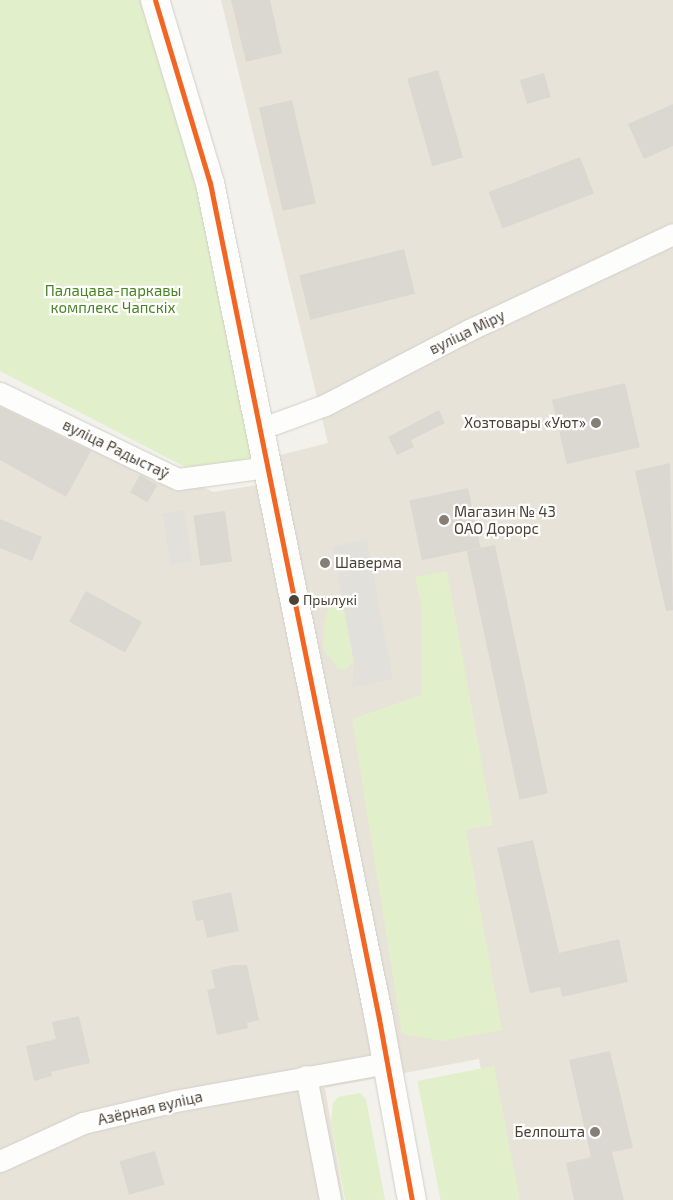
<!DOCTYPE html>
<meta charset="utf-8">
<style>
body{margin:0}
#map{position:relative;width:673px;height:1200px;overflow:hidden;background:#f3f1ec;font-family:"Exo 2",sans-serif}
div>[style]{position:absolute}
.residential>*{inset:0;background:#e8e3d9}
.green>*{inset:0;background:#e1efca;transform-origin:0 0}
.parking>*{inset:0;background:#e2e0db;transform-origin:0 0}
.building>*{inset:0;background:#dbd8d2;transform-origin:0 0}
.roads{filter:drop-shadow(0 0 1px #d1cfc9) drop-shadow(0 0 1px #d1cfc9)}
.minor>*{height:21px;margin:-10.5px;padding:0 10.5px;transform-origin:10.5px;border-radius:10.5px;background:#fdfdfc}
.tertiary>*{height:28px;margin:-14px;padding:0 14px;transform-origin:14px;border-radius:14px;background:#fdfdfc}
.bus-1>*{height:5px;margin:-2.5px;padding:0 2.5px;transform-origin:2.5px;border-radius:2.5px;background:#f26522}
.dots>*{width:14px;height:14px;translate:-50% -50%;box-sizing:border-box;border:2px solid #fff;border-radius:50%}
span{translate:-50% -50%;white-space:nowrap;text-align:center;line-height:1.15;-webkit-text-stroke:4.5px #fff;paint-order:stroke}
.bus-label{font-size:14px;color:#4b4236}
.left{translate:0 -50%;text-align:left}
.park-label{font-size:15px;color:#498422}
.street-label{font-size:15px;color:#4b4236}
.poi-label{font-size:15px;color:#4b4236}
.right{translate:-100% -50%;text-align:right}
</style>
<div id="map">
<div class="residential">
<div style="clip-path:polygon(221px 0,673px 0,673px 1200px,505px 1200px,479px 1059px,325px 1088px,344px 1200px,0 1200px,0 382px,213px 492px,277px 482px,276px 456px,328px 443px)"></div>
</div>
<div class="green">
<div style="clip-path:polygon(0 0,148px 0,206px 189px,264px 477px,218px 484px,0 371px)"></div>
<div style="clip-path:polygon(447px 571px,493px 825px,466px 830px,502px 1030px,443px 1041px,402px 1034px,352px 719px,421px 695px,421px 603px,415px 577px)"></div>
<div style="clip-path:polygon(343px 602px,354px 662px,346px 669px,338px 669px,323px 649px,323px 627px,328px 609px)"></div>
<div style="left:494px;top:1066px;width:136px;height:78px;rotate:79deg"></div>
<div style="clip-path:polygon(360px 1093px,366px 1099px,385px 1200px,345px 1200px,331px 1122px,333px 1103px,338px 1097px)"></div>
</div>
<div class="parking">
<div style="left:184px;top:510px;width:52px;height:22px;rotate:81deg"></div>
<div style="clip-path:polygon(367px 540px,393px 679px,352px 688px,354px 662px,332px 546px)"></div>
</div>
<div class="building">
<div style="clip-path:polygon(231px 0,270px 0,282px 53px,246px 62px)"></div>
<div style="left:438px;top:70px;width:91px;height:32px;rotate:74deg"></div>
<div style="left:544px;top:73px;width:25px;height:25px;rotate:74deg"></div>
<div style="left:292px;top:100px;width:106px;height:34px;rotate:77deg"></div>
<div style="clip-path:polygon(673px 104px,673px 146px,644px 159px,628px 124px)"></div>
<div style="left:580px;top:157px;width:39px;height:98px;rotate:69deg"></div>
<div style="left:404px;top:249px;width:46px;height:108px;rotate:76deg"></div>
<div style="left:625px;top:383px;width:66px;height:75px;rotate:77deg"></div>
<div style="clip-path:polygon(0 407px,91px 451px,66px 497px,0 460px)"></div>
<div style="clip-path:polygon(439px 410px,445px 423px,411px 440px,414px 447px,397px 455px,388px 437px)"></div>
<div style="clip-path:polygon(670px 463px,673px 610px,666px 611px,635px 471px)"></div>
<div style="left:140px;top:475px;width:20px;height:20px;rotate:30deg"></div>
<div style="left:468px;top:488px;width:61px;height:60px;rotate:78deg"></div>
<div style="left:225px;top:511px;width:51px;height:32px;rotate:82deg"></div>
<div style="clip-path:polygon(0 519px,42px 537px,32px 561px,0 548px)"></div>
<div style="left:495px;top:545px;width:254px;height:29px;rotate:78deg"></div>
<div style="left:86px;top:591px;width:64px;height:35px;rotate:29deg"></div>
<div style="clip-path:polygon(533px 840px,559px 953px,619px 939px,628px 982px,562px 997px,560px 987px,530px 993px,497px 848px)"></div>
<div style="clip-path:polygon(231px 892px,239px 931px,207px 938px,203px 920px,196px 921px,192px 901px)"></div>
<div style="clip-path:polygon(233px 965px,247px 965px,259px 1020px,247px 1023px,248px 1028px,217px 1035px,207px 990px,215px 988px,211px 970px)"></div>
<div style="clip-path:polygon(79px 1016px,90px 1063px,51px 1072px,52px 1076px,34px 1081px,26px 1046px,56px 1039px,52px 1022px)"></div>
<div style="clip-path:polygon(610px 1051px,633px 1148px,612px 1152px,624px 1200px,574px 1200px,566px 1163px,591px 1157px,569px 1060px)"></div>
<div style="left:155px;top:1151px;width:35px;height:37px;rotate:74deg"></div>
</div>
<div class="roads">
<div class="minor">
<div style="left:0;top:393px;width:198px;rotate:25.8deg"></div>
<div style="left:178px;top:479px;width:91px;rotate:-7.6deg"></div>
<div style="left:260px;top:429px;width:69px;rotate:-20.3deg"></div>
<div style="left:325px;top:405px;width:162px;rotate:-27.5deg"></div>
<div style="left:469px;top:330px;width:225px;rotate:-25.2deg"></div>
<div style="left:306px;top:1076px;width:126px;rotate:79deg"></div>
<div style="left:0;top:1161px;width:91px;rotate:-24.6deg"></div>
<div style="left:83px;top:1123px;width:95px;rotate:-13.4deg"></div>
<div style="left:175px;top:1101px;width:215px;rotate:-10.2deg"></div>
</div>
<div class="tertiary">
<div style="left:155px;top:0;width:191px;rotate:73.3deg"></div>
<div style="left:210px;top:183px;width:853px;rotate:78.57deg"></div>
<div style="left:379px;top:1019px;width:184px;rotate:79.7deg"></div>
</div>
</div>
<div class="bus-1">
<div style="left:155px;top:0;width:191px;rotate:73.3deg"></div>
<div style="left:210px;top:183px;width:853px;rotate:78.57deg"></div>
<div style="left:379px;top:1019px;width:184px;rotate:79.7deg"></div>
</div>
<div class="dots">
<div style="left:596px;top:423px;background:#867f76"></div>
<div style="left:444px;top:520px;background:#867f76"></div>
<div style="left:325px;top:563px;background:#867f76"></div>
<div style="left:294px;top:600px;background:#4b4236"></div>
<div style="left:595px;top:1132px;background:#867f76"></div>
</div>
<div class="bus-label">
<span class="left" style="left:303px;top:600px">Прылукі</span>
</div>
<div class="park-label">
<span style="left:113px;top:299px">Палацава-паркавы<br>комплекс Чапскіх</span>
</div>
<div class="street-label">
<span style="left:467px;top:332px;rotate:-26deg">вуліца Міру</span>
<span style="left:116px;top:449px;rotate:26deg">вуліца Радыстаў</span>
<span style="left:150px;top:1108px;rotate:-13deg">Азёрная вуліца</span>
</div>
<div class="poi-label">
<span class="right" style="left:586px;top:423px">Хозтовары «Уют»</span>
<span class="left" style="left:454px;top:520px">Магазин № 43<br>ОАО Дорорс</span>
<span class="left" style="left:335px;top:563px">Шаверма</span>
<span class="right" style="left:585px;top:1132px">Белпошта</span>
</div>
</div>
